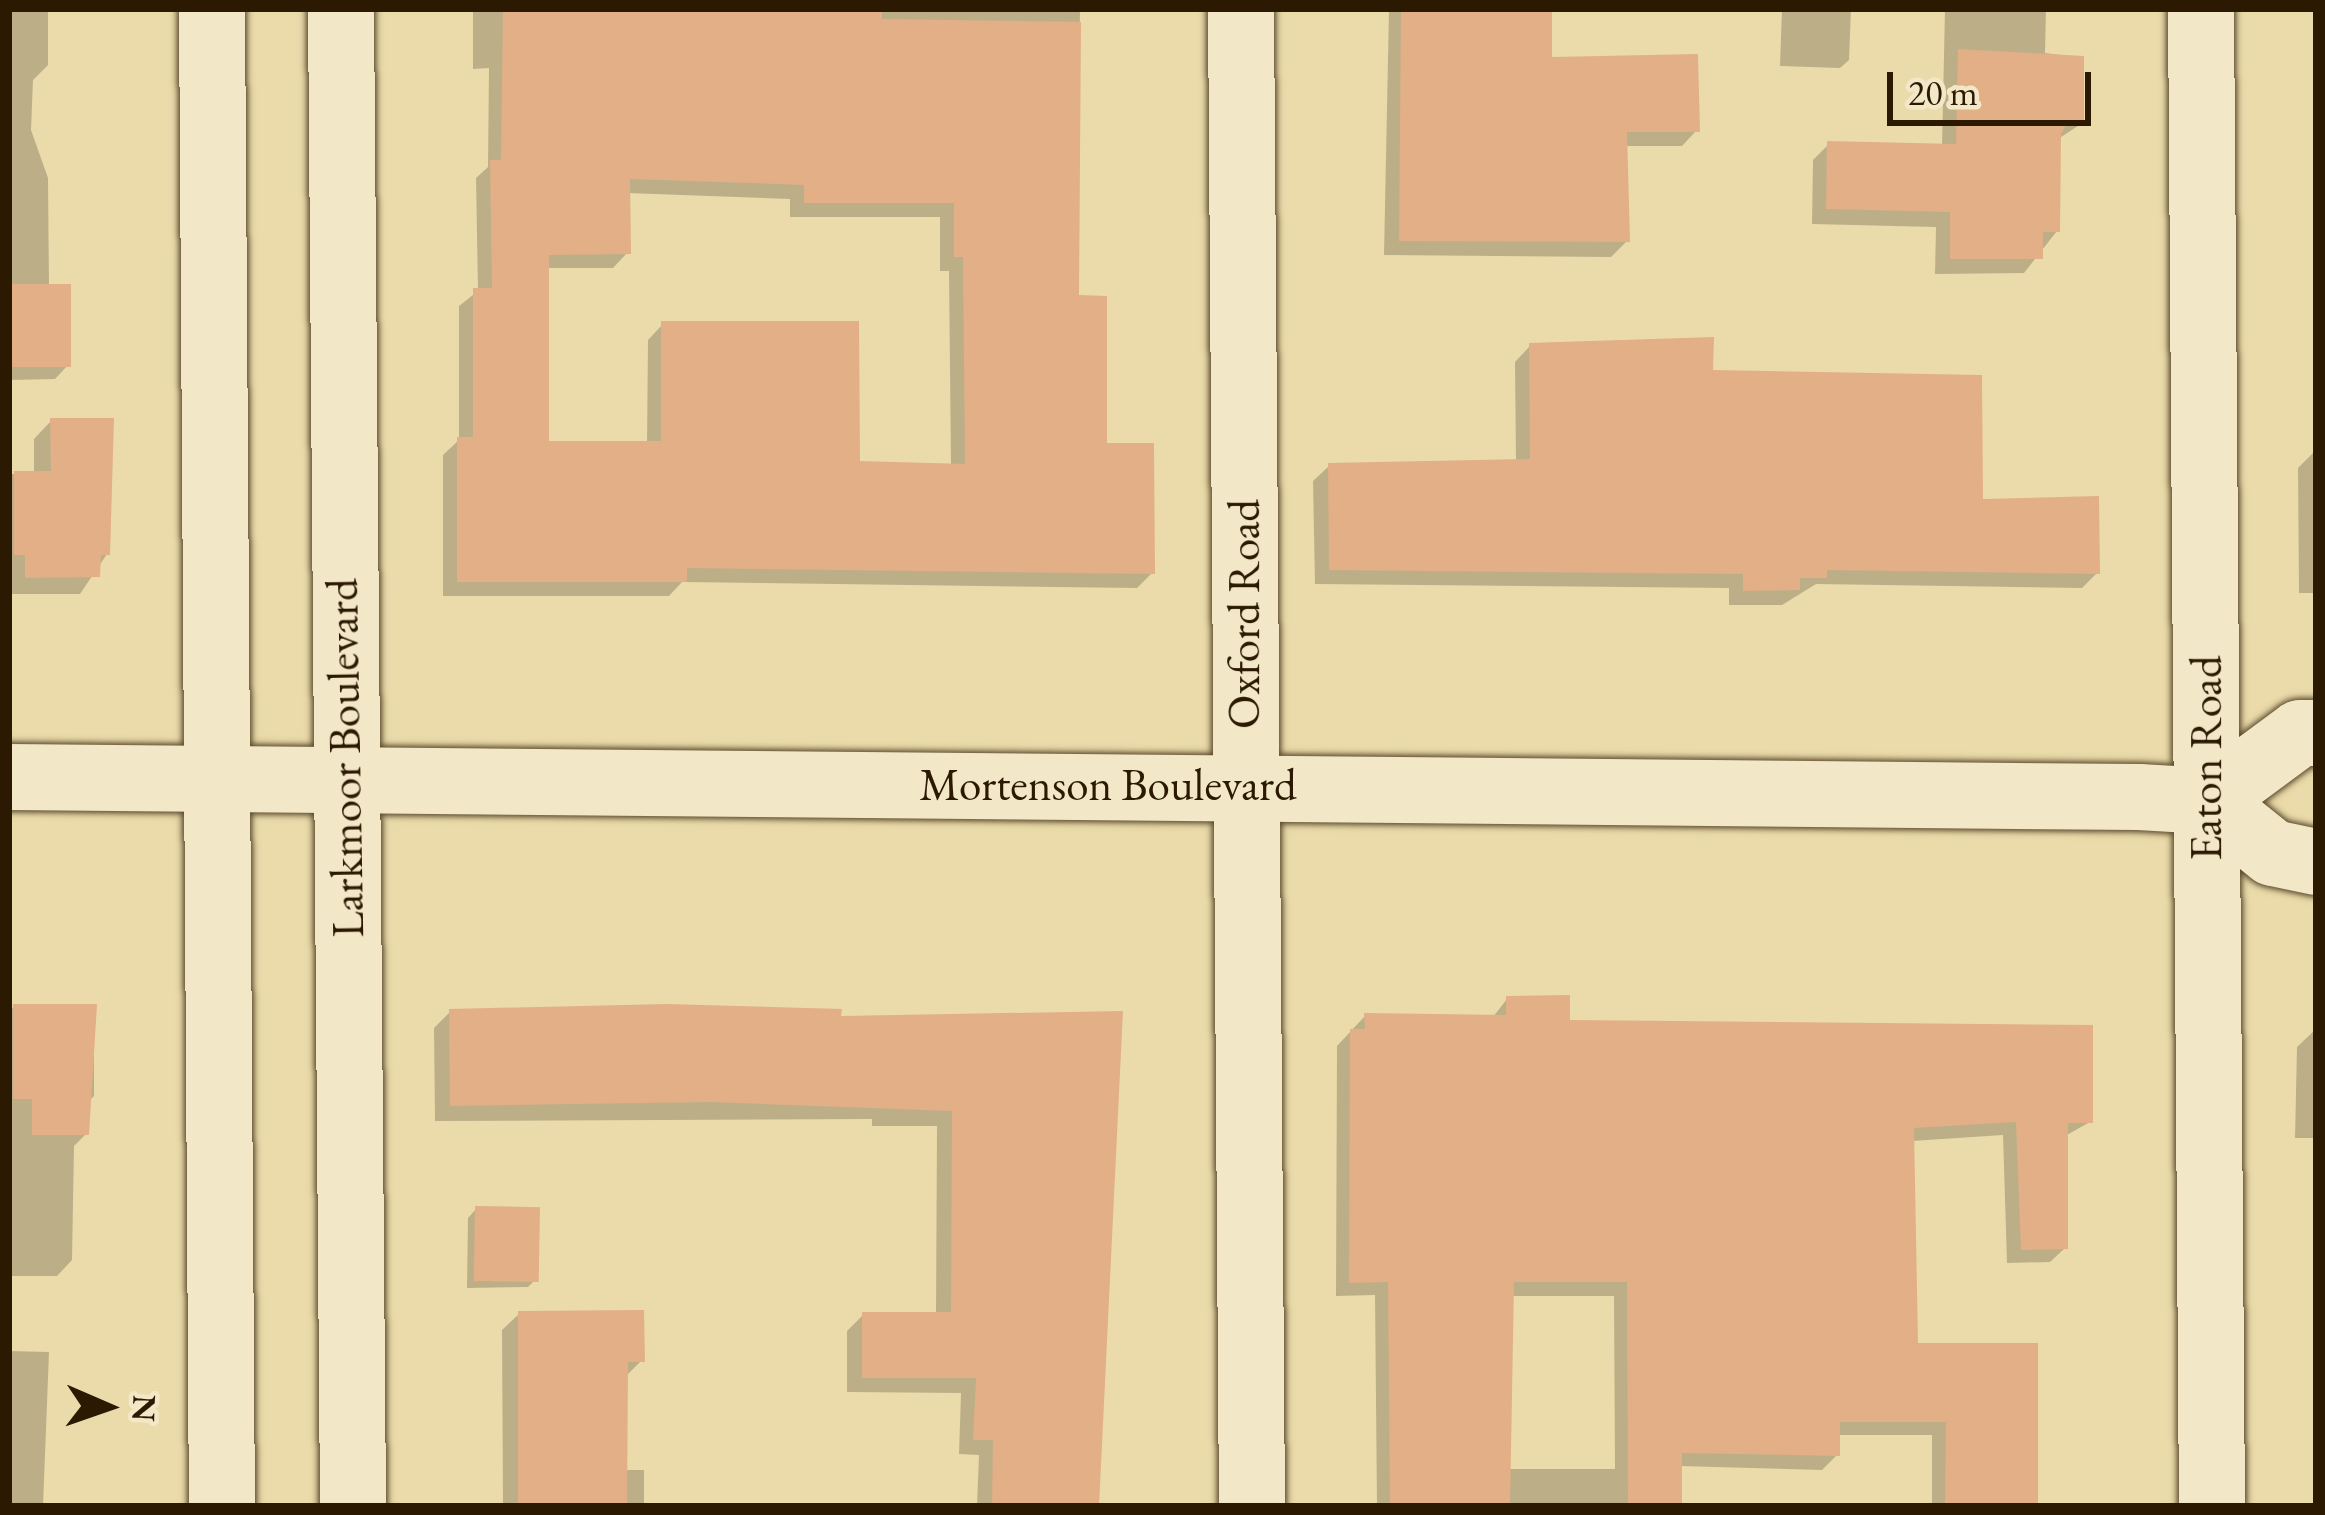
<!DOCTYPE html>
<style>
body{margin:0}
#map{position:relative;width:2325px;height:1515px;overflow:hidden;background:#ebdbaa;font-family:"EB Garamond",serif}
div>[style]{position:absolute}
.shadow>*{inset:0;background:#0003}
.building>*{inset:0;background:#e2af87;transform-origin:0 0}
.roads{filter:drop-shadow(0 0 3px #5b4a2c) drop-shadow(0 0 3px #5b4a2c)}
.minor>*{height:66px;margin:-33px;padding:0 33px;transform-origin:33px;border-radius:33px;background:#f2e8c8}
span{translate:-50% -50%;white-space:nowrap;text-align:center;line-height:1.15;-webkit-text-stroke:9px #f2e8c8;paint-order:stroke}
.street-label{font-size:45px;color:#2b1902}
.frame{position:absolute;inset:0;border:12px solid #2b1902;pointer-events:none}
.north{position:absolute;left:48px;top:1347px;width:120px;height:120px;-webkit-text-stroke:9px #f2e8c8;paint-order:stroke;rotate:92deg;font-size:33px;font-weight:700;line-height:48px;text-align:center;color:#2b1902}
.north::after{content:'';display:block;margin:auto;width:42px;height:54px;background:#2b1902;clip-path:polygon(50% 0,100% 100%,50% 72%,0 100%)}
.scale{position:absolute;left:1887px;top:72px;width:204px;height:54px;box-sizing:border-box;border:6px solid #2b1902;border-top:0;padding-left:15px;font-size:36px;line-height:42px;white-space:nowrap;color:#2b1902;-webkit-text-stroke:9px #f2e8c8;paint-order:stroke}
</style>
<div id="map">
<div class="shadow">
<div style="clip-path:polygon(9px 9px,48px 9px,48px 65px,33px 80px,31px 130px,48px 178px,49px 287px,69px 364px,55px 379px,9px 380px)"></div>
<div style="clip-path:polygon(evenodd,473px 9px,1080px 9px,1076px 298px,1104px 446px,1152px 573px,1137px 588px,682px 582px,669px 596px,443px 596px,443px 455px,459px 440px,459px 306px,478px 291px,476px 178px,488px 167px,489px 68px,473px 69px,473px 9px,627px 193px,790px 199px,790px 217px,940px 217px,940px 271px,949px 271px,951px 466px,857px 464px,663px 324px,648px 340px,647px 444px,546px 444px,546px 268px,613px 268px,628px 252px,627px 193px)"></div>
<div style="clip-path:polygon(1389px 9px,1549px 9px,1549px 60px,1697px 130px,1682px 146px,1625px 146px,1627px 241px,1611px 257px,1384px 255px)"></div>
<div style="clip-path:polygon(1782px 9px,1851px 9px,1849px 60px,1840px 68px,1780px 66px)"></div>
<div style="clip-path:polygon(1945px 9px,2046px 9px,2045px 53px,2081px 58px,2081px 124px,2058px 139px,2057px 231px,2024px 273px,1935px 274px,1936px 227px,1812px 224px,1813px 160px,1829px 144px,1942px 147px)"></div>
<div style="clip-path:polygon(1530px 346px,1710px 373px,1980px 502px,2097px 573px,2082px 588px,1816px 584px,1782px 605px,1729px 605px,1729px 588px,1315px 584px,1313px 481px,1329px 466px,1516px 463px,1515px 362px)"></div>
<div style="clip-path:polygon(51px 421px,107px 554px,80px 594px,9px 594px,9px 474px,34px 474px,34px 439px)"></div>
<div style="clip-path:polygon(2316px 450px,2316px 593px,2299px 593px,2298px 468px)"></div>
<div style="clip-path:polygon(evenodd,1507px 999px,1567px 1023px,2090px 1122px,2065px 1136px,2065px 1248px,2050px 1262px,2007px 1263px,2003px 1135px,1912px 1141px,1915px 1346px,2035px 1506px,1932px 1506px,1932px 1435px,1837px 1435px,1837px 1455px,1822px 1470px,1679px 1466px,1677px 1506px,1377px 1506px,1375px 1295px,1336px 1296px,1337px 1046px,1365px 1016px,1493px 1017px,1507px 999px,1511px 1296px,1614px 1296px,1615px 1469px,1508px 1469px,1511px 1296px)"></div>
<div style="clip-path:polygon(9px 1008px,94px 1008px,94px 1096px,85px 1105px,86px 1134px,74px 1146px,72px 1260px,57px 1276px,9px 1276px)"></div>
<div style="clip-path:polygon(450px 1012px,838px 1020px,1120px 1014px,1093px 1506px,977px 1506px,979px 1455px,959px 1454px,961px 1393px,847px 1392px,847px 1331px,863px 1315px,936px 1315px,937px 1126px,872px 1126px,872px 1119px,435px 1121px,434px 1028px)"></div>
<div style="clip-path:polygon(2316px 1029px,2316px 1138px,2295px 1138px,2297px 1047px)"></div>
<div style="clip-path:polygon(476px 1209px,536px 1279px,528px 1287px,467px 1288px,468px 1218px)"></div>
<div style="clip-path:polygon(519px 1314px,642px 1360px,625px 1377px,624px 1470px,644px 1470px,644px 1506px,503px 1506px,502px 1330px)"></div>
<div style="clip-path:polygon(9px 1351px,49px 1352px,43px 1506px,9px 1506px)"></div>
</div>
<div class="building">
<div style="clip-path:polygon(evenodd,503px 9px,882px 9px,882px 19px,1081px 22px,1079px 295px,1107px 296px,1107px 443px,1154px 443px,1155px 574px,687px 568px,687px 582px,457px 582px,457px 437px,473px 437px,473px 288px,492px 288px,490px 160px,501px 160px,503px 9px,630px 179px,804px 185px,804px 203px,954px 203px,954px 257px,963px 257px,965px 464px,860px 461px,859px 321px,661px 321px,661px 441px,549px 441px,549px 255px,631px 254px,630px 179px)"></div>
<div style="clip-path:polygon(1401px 9px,1552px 9px,1552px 57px,1698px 54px,1700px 132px,1627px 132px,1630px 242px,1399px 241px)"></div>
<div style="clip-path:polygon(1958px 49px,2084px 56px,2084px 125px,2066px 125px,2061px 134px,2060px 232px,2043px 232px,2043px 259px,1950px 259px,1950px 212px,1826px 209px,1827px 141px,1956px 144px)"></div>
<div style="left:9px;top:284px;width:62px;height:83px"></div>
<div style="clip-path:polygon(1714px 337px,1713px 370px,1982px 375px,1983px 499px,2099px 496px,2100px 574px,1827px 570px,1827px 578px,1800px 578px,1800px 590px,1743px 591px,1743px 574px,1329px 570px,1328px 463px,1530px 459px,1529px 343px)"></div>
<div style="clip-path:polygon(50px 418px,114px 418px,110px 555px,101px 555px,100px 577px,25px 578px,25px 555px,14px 555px,14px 471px,51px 471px)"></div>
<div style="clip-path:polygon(1570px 995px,1570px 1020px,2093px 1025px,2093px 1123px,2068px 1123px,2068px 1249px,2021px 1250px,2016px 1122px,1914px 1128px,1918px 1343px,2038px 1343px,2038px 1506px,1945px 1506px,1946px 1422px,1840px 1422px,1840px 1456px,1682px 1453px,1682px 1506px,1628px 1506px,1627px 1282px,1514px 1282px,1510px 1506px,1390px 1506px,1388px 1282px,1349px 1283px,1350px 1029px,1365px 1029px,1364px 1013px,1506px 1015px,1506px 996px)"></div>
<div style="clip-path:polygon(13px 1004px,97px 1004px,89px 1135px,32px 1135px,32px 1099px,13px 1099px)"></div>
<div style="clip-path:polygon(667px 1004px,842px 1009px,841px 1016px,1123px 1011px,1099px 1506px,992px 1506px,993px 1440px,973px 1440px,976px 1378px,862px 1378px,862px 1312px,951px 1312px,952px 1111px,711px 1102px,450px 1106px,449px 1009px)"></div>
<div style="left:475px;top:1206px;width:65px;height:75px;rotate:1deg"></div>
<div style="clip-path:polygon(644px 1310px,645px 1362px,628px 1362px,627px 1506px,518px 1506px,518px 1311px)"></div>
</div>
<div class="roads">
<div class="minor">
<div style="left:212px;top:9px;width:1497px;rotate:89.62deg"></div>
<div style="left:341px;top:9px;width:1497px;rotate:89.54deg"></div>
<div style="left:1241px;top:9px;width:1497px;rotate:89.58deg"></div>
<div style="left:2201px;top:9px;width:1497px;rotate:89.58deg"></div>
<div style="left:9px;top:777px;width:2130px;rotate:0.54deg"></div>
<div style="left:2139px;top:797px;width:69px;rotate:3.3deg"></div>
<div style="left:2208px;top:801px;width:83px;rotate:38.7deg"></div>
<div style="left:2273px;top:853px;width:44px;rotate:11.8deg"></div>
<div style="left:2208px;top:801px;width:114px;rotate:-36.5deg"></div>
<div style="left:2300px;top:733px;width:16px"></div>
</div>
</div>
<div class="street-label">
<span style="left:1244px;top:614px;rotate:-90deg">Oxford Road</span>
<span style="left:345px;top:758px;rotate:-91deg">Larkmoor Boulevard</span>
<span style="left:2206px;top:758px;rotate:-90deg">Eaton Road</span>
<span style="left:1108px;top:785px">Mortenson Boulevard</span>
</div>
<div class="frame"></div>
<div class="north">N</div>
<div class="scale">20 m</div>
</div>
